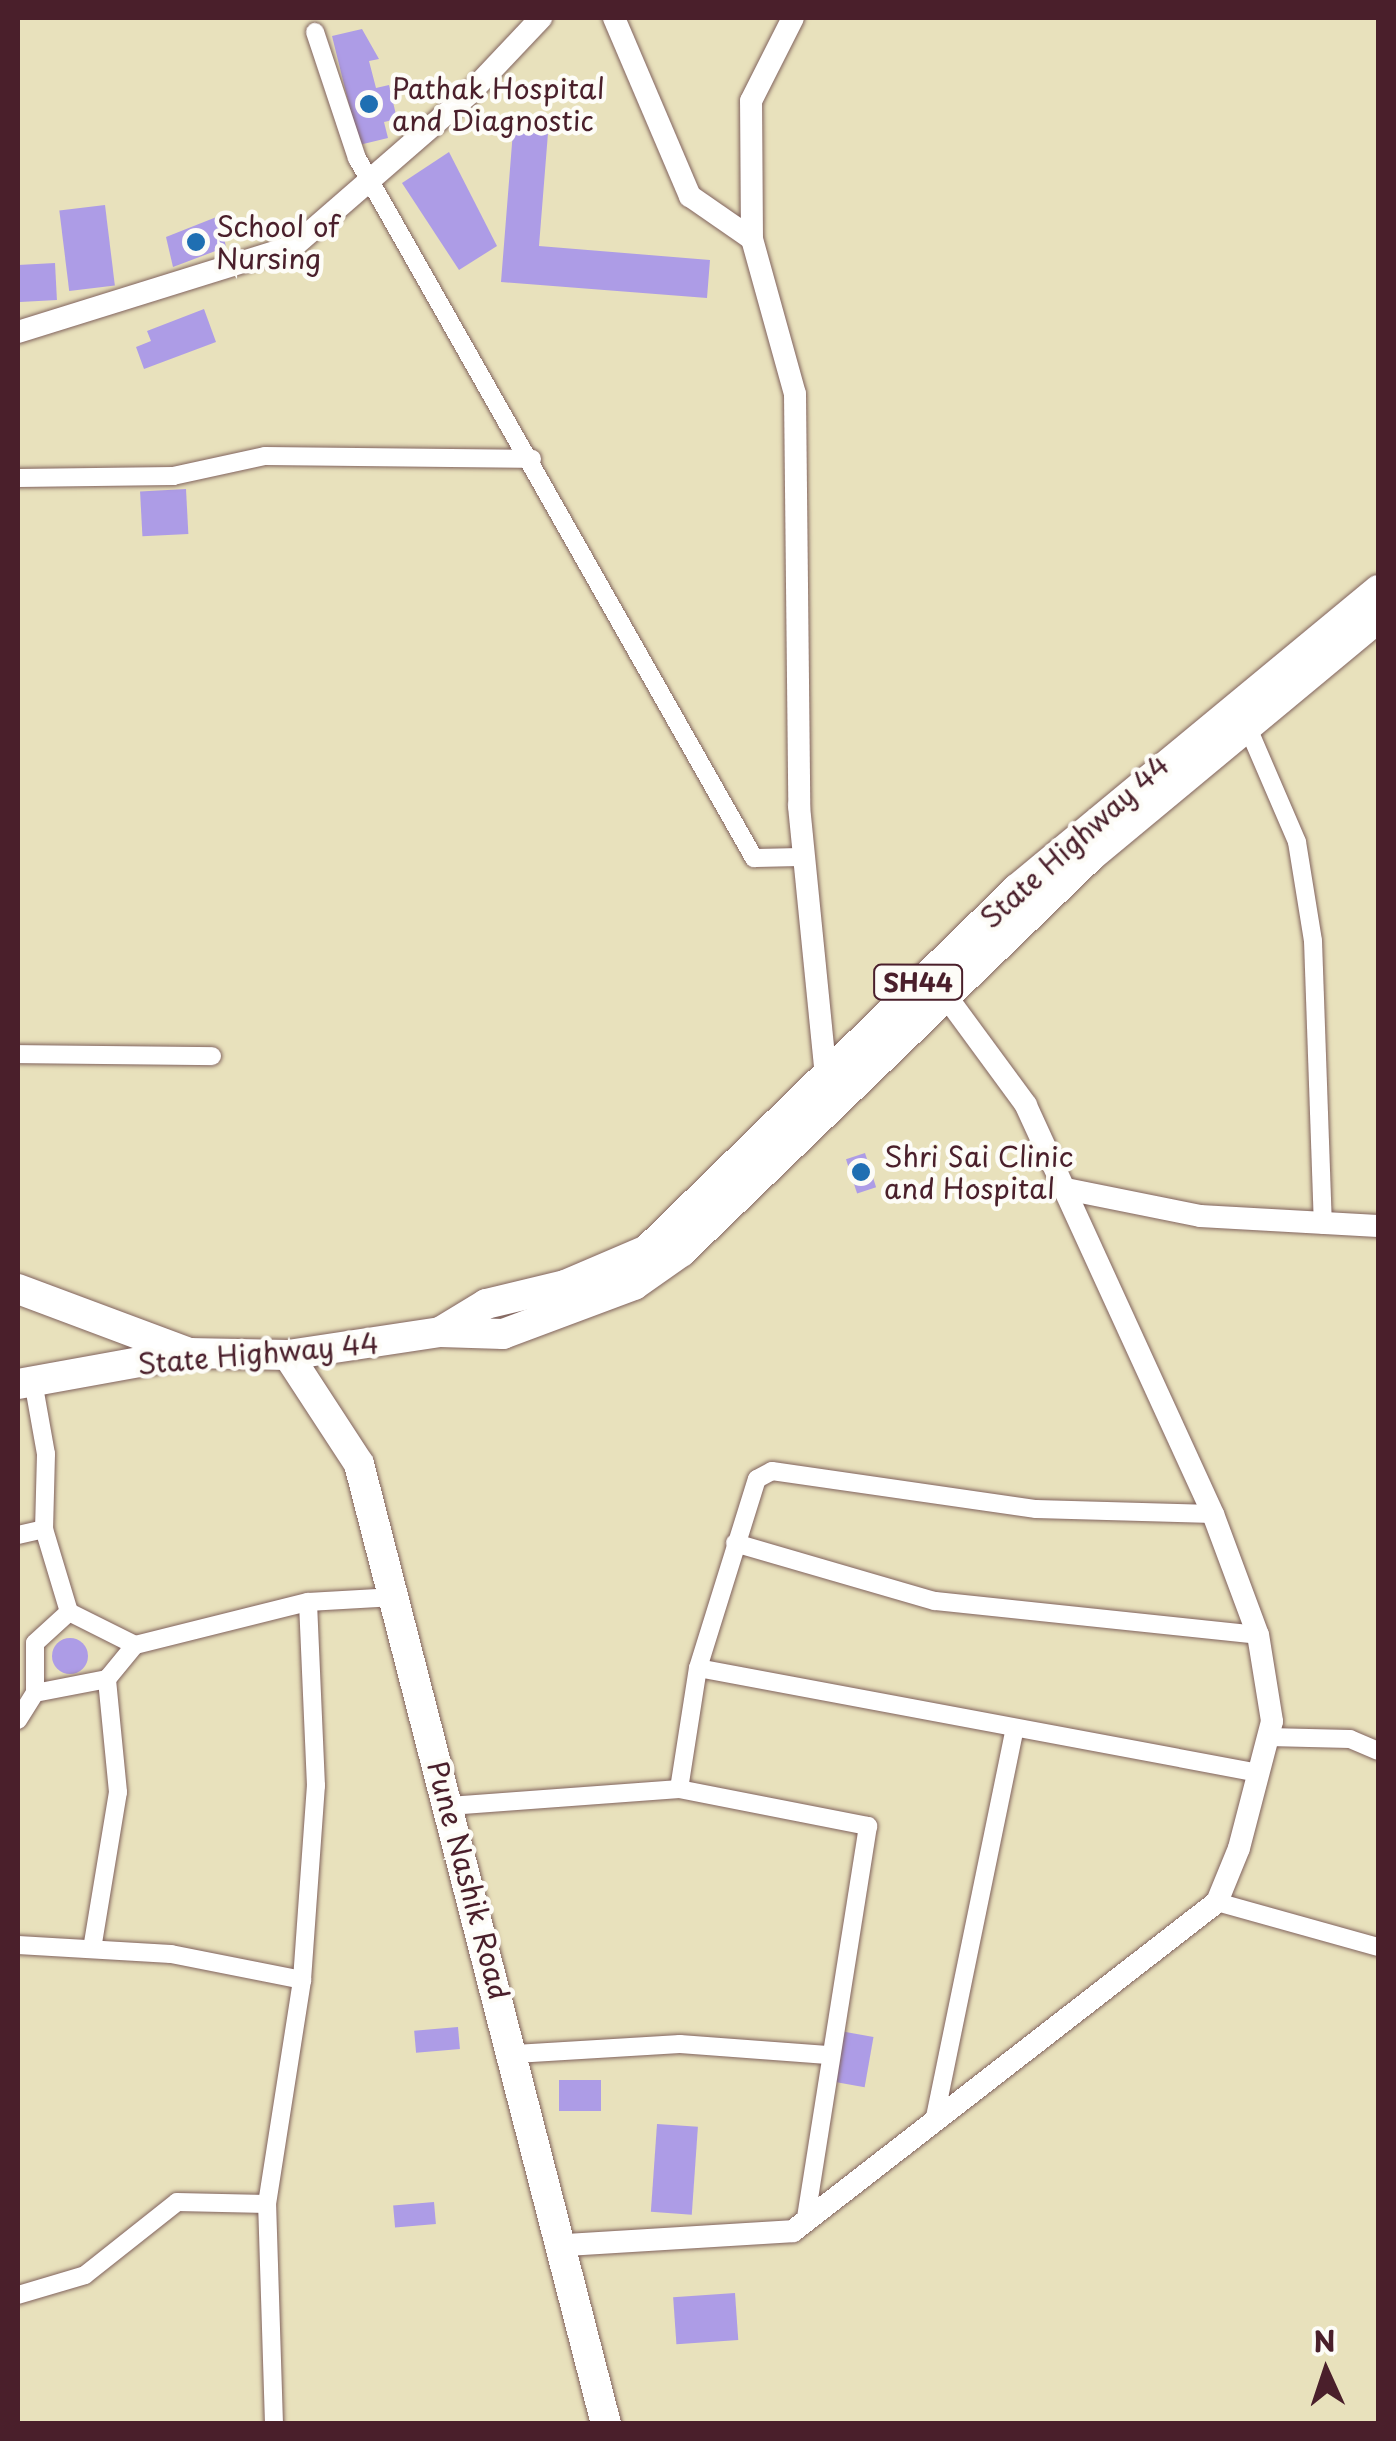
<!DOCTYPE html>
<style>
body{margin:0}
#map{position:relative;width:1396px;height:2441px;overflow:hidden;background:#e8e1bc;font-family:"Playpen Sans",sans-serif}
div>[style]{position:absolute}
.building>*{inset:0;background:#ad9ce6;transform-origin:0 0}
.round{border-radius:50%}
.roads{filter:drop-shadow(0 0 2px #81635e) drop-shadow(0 0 2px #81635e)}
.minor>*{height:18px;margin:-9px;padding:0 9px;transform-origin:9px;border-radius:9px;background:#fff}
.tertiary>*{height:22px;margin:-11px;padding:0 11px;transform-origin:11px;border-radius:11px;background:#fff}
.primary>*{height:30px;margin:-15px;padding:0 15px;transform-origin:15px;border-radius:15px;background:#fff}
.dots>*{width:28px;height:28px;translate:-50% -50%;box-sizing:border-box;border:5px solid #fdfcf7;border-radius:50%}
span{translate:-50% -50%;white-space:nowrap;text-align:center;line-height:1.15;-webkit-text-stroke:9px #fdfcf7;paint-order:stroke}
.shield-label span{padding:2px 8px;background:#fdfcf7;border:2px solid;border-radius:8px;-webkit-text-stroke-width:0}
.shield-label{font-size:25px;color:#4a1f2b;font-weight:700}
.poi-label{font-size:28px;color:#4a1f2b}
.left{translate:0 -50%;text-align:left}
.street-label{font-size:28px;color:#4a1f2b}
.frame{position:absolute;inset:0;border:20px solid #4a1f2b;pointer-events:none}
.north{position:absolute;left:1276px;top:2321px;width:100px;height:100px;-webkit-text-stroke:8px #fdfcf7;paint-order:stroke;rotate:357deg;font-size:28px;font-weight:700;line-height:40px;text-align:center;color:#4a1f2b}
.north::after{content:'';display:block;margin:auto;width:35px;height:45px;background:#4a1f2b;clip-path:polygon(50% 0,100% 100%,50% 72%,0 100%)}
</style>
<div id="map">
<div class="building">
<div style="clip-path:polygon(362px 29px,379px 59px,369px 61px,376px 88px,389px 85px,397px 119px,384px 122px,388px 138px,359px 145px,332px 36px)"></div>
<div style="clip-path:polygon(513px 131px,548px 133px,539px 246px,710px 260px,707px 298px,501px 282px)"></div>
<div style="clip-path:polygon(449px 152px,497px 246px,459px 270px,402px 183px)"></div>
<div style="left:105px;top:205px;width:81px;height:46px;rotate:83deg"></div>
<div style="clip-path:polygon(219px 216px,226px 247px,173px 267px,166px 237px)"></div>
<div style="left:55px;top:263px;width:37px;height:37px;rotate:87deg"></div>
<div style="clip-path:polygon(204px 309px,216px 342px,144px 369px,136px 347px,151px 341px,147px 331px)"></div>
<div style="left:186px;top:489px;width:45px;height:46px;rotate:87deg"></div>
<div style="left:865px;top:1153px;width:36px;height:20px;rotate:72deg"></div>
<div class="round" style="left:52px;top:1638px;width:36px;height:36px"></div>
<div style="left:458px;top:2027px;width:22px;height:44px;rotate:85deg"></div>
<div style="left:840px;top:2031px;width:34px;height:51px;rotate:10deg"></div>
<div style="left:601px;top:2080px;width:31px;height:42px;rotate:90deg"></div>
<div style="left:657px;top:2124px;width:41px;height:88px;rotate:4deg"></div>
<div style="left:434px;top:2202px;width:22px;height:41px;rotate:85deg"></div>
<div style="left:735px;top:2293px;width:47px;height:62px;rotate:86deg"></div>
</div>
<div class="roads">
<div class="minor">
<div style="left:315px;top:32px;width:133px;rotate:71.6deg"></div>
<div style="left:357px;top:158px;width:805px;rotate:60.44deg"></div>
<div style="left:754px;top:858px;width:48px;rotate:-1.2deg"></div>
<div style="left:18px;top:478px;width:155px;rotate:-0.7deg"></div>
<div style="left:173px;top:476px;width:94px;rotate:-12.3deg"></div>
<div style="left:265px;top:456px;width:267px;rotate:0.6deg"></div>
<div style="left:1245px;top:721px;width:132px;rotate:66.7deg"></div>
<div style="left:1297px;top:842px;width:100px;rotate:80.8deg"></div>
<div style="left:1313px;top:941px;width:284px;rotate:88deg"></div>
<div style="left:18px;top:1054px;width:194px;rotate:0.6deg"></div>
<div style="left:33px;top:1381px;width:74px;rotate:79.9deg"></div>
<div style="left:46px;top:1454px;width:75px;rotate:91.5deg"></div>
<div style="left:44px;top:1529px;width:87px;rotate:73.2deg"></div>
<div style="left:69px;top:1612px;width:74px;rotate:26.6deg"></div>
<div style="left:18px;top:1535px;width:27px;rotate:-13deg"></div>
<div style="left:735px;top:1543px;width:208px;rotate:16.2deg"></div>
<div style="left:935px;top:1601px;width:325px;rotate:6deg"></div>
<div style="left:698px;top:1668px;width:571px;rotate:10.6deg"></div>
<div style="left:35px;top:1693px;width:50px;rotate:-90deg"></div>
<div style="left:35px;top:1643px;width:46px;rotate:-42.4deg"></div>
<div style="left:18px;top:1720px;width:32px;rotate:-58deg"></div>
<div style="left:35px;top:1693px;width:73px;rotate:-11deg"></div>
<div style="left:107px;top:1679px;width:44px;rotate:-50.5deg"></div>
<div style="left:135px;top:1645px;width:178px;rotate:-14deg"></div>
<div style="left:1268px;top:1737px;width:82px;rotate:1.4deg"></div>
<div style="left:1350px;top:1739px;width:30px;rotate:23deg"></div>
<div style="left:679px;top:1789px;width:122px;rotate:-81.1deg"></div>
<div style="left:698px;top:1668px;width:198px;rotate:-72.7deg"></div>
<div style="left:757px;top:1479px;width:17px;rotate:-28deg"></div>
<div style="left:772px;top:1471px;width:267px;rotate:8.2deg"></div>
<div style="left:1036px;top:1509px;width:177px;rotate:1.6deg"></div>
<div style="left:449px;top:1806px;width:231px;rotate:-4.2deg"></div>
<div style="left:679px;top:1789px;width:193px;rotate:11.1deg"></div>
<div style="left:868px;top:1826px;width:402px;rotate:99deg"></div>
<div style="left:1217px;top:1902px;width:167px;rotate:15.6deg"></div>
<div style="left:18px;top:1945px;width:153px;rotate:3.4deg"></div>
<div style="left:171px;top:1954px;width:134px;rotate:11.2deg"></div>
<div style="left:302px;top:1980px;width:195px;rotate:-85.9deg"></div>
<div style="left:316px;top:1786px;width:184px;rotate:-92.5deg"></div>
<div style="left:308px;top:1602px;width:87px;rotate:-3.3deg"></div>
<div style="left:92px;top:1949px;width:159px;rotate:-80.6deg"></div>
<div style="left:118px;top:1792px;width:114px;rotate:-95.6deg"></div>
<div style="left:515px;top:2054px;width:165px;rotate:-3.5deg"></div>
<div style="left:680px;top:2044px;width:148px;rotate:4.3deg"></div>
<div style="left:935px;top:2117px;width:394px;rotate:-78.4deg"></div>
<div style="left:18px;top:2295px;width:70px;rotate:-16.6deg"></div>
<div style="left:85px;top:2275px;width:117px;rotate:-38.4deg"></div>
<div style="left:177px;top:2202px;width:90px;rotate:1.3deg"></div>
<div style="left:274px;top:2424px;width:220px;rotate:-91.8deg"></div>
<div style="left:267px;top:2204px;width:227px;rotate:-81.1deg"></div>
</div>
<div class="tertiary">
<div style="left:614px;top:18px;width:194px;rotate:66.9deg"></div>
<div style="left:690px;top:196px;width:75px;rotate:34.7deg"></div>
<div style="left:752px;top:239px;width:161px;rotate:74.5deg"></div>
<div style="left:795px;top:394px;width:412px;rotate:89.4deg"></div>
<div style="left:799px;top:806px;width:281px;rotate:84.3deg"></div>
<div style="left:752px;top:239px;width:138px;rotate:-90.4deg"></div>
<div style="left:751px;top:101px;width:93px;rotate:-63.2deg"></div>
<div style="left:18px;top:332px;width:289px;rotate:-17.3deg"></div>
<div style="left:294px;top:246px;width:235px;rotate:-41deg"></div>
<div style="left:471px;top:92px;width:102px;rotate:-46.6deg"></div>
<div style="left:1066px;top:1189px;width:137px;rotate:11.4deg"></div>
<div style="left:1200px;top:1216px;width:178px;rotate:3.2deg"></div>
<div style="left:565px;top:2245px;width:228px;rotate:-3.5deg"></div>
<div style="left:793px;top:2231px;width:537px;rotate:-37.81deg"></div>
<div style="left:1217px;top:1902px;width:58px;rotate:-67.8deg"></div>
<div style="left:1239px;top:1848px;width:131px;rotate:-75.4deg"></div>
<div style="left:1272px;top:1721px;width:87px;rotate:-99.2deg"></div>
<div style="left:1258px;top:1635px;width:129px;rotate:-110.4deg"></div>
<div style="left:1213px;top:1514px;width:450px;rotate:-114.6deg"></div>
<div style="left:1026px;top:1105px;width:150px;rotate:-126.3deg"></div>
</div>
<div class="primary">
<div style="left:18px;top:1289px;width:183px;rotate:20.5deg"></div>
<div style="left:440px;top:1332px;width:54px;rotate:-31.3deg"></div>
<div style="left:486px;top:1304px;width:81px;rotate:-13.5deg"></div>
<div style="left:565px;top:1285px;width:89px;rotate:-23.1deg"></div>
<div style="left:647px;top:1250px;width:517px;rotate:-44.29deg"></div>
<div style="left:1017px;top:889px;width:469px;rotate:-39.6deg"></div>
<div style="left:288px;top:1355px;width:130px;rotate:56.9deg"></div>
<div style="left:359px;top:1464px;width:991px;rotate:75.57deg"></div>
<div style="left:18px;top:1384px;width:174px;rotate:-10.3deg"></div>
<div style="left:189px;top:1353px;width:99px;rotate:1.2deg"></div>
<div style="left:288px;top:1355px;width:154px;rotate:-8.6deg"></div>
<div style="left:440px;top:1332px;width:63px;rotate:1.8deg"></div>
<div style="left:503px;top:1334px;width:140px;rotate:-20.5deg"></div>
<div style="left:634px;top:1285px;width:57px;rotate:-35.1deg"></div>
<div style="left:681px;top:1252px;width:569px;rotate:-44deg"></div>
<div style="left:1090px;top:857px;width:374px;rotate:-39.7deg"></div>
</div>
</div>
<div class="dots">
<div style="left:369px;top:104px;background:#1f6fb2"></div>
<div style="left:196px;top:242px;background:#1f6fb2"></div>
<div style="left:861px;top:1172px;background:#1f6fb2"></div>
</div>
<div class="shield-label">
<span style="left:918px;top:982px">SH44</span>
</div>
<div class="poi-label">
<span class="left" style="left:392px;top:104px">Pathak Hospital<br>and Diagnostic</span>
<span class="left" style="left:216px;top:242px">School of<br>Nursing</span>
<span class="left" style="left:884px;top:1172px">Shri Sai Clinic<br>and Hospital</span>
</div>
<div class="street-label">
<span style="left:1074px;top:841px;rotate:-42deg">State Highway 44</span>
<span style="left:258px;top:1353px;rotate:-5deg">State Highway 44</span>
<span style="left:469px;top:1880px;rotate:75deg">Pune Nashik Road</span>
</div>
<div class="frame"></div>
<div class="north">N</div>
</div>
